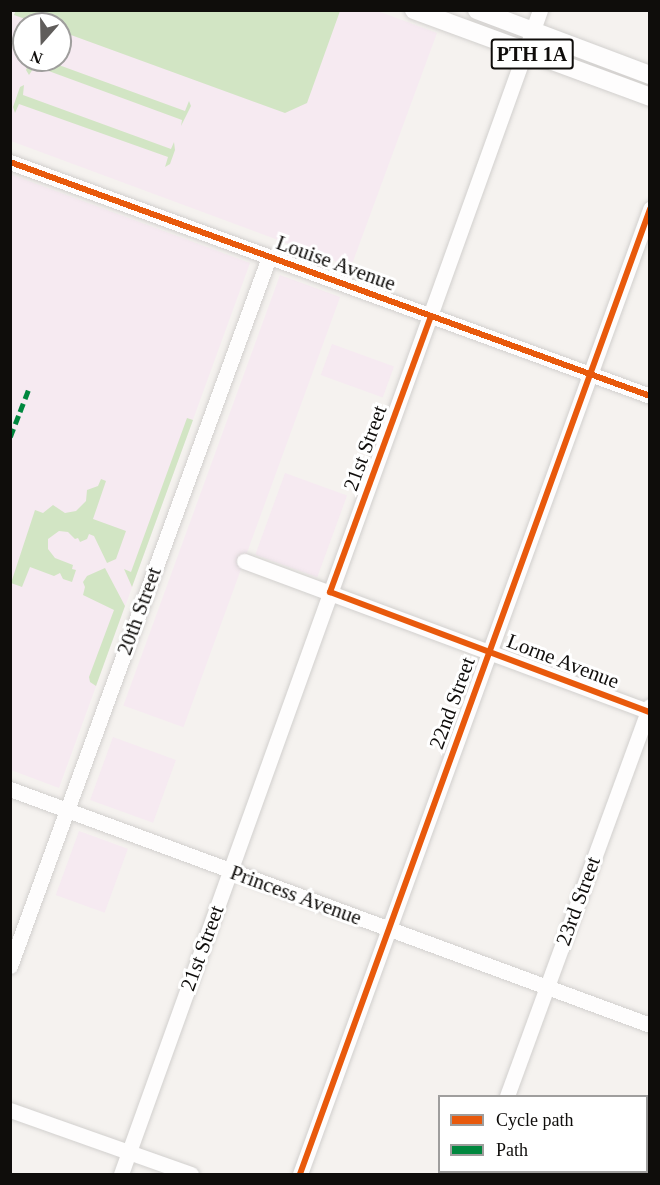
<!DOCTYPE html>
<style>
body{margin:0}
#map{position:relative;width:660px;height:1185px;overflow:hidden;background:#f5f2ef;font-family:"Times New Roman",serif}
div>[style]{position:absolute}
.education>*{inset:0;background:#f6eaf1;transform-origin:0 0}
.green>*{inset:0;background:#d2e5c4}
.roads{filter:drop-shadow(0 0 2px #d2d0ce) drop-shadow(0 0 2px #d2d0ce)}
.minor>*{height:15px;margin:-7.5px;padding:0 7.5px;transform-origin:7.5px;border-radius:7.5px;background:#fefdfd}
.major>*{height:18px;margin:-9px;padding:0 9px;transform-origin:9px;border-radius:9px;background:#fefdfd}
.quiet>*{height:4.5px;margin-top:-2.25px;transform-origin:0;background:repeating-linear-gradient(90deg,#00873e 0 9px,transparent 0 13.5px)}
.cycleway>*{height:6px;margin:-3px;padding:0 3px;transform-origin:3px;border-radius:3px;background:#e8590c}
span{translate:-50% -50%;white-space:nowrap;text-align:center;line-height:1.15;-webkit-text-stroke:6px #fff;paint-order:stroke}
.shield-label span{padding:2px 4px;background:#fff;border:2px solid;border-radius:4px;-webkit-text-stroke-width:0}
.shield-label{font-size:20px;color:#0f0d0b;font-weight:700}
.street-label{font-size:21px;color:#0f0d0b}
.frame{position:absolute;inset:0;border:12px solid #0f0d0b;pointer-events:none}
.legend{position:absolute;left:438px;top:1095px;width:210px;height:78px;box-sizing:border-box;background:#fff;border:2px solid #9f9e9d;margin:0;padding:8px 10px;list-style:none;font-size:18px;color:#0f0d0b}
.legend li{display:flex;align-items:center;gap:12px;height:30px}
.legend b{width:30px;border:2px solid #9f9e9d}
.north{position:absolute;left:12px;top:12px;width:60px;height:60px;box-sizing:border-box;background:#fff;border:2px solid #9f9e9d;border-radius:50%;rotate:200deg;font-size:16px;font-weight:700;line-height:24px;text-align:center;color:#0f0d0b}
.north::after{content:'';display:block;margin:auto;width:21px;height:27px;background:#605d5b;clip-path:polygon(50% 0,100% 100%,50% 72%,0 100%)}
</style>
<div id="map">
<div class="education">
<div style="clip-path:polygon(evenodd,16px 10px,375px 10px,437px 33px,351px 267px,11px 141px,10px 25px,16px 10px,24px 24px,60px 24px,60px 60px,24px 60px,24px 24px)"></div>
<div style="clip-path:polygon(10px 174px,250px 263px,59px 788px,11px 770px)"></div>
<div style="left:280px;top:275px;width:64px;height:458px;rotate:20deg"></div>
<div style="left:332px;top:344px;width:66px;height:33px;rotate:20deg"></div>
<div style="left:285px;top:473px;width:66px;height:87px;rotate:20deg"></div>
<div style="left:113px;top:737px;width:67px;height:67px;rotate:20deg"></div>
<div style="left:79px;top:831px;width:52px;height:68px;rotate:20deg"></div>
</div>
<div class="green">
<div style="clip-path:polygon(16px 10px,340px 10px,340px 11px,307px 103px,285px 113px,60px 31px,60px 24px,39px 24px,14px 15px)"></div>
<div style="clip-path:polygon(30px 60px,45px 60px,185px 111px,189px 101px,191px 106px,181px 126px,182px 120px,35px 66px,29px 75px,26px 70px)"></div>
<div style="clip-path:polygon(24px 85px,23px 95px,171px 149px,174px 142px,175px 150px,170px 164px,165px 167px,168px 157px,19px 104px,15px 113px,13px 107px,20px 87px)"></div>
<div style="clip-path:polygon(187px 418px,193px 420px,132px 587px,124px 569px,131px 572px)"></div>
<div style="clip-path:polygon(101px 479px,106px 481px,93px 519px,126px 531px,116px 559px,107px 563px,94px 536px,89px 534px,87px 539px,80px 542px,78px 538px,75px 539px,68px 532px,59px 531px,48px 539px,48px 549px,55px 558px,73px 565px,72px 569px,76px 570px,72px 582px,63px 579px,60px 573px,54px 576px,30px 567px,22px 587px,11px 583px,35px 510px,43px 513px,53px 505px,65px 513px,76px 511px,86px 501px,87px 490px,98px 486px)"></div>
<div style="clip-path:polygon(105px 568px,125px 606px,96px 686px,90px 682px,89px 677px,114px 610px,83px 595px,85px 587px,83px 582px,87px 576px)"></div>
</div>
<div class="roads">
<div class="minor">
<div style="left:10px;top:162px;width:681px;rotate:20.08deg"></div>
<div style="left:244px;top:561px;width:433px;rotate:20.4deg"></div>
<div style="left:10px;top:789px;width:682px;rotate:20.24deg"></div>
<div style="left:10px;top:966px;width:755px;rotate:-69.93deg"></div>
<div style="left:507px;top:1096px;width:415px;rotate:-69.9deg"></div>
<div style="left:10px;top:1110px;width:192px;rotate:19.5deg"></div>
<div style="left:121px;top:1174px;width:1237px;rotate:-70.2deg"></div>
<div style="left:300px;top:1174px;width:1027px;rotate:-70.06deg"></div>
<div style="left:479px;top:1174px;width:2px;rotate:-63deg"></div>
</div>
<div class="major">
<div style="left:414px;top:10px;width:252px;rotate:20.2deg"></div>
<div style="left:477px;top:10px;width:185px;rotate:20.6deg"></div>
</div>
</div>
<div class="quiet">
<div style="left:10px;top:437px;width:53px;rotate:-68.8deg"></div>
</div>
<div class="cycleway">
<div style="left:10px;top:162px;width:681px;rotate:20.08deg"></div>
<div style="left:431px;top:316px;width:294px;rotate:110.1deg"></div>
<div style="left:330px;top:592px;width:342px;rotate:20.6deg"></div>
<div style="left:300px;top:1174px;width:1027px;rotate:-70.06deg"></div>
</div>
<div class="shield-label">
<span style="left:532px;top:54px">PTH 1A</span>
</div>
<div class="street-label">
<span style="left:336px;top:263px;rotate:20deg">Louise Avenue</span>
<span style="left:365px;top:448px;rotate:-70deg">21st Street</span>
<span style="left:139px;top:611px;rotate:-70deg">20th Street</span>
<span style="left:563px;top:661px;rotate:21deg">Lorne Avenue</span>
<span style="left:452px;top:703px;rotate:-70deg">22nd Street</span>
<span style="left:296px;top:895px;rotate:20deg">Princess Avenue</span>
<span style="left:578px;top:901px;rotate:-70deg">23rd Street</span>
<span style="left:202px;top:948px;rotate:-70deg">21st Street</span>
</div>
<div class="frame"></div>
<ul class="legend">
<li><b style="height:8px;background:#e8590c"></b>Cycle path</li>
<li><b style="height:8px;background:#00873e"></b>Path</li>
</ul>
<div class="north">N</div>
</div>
